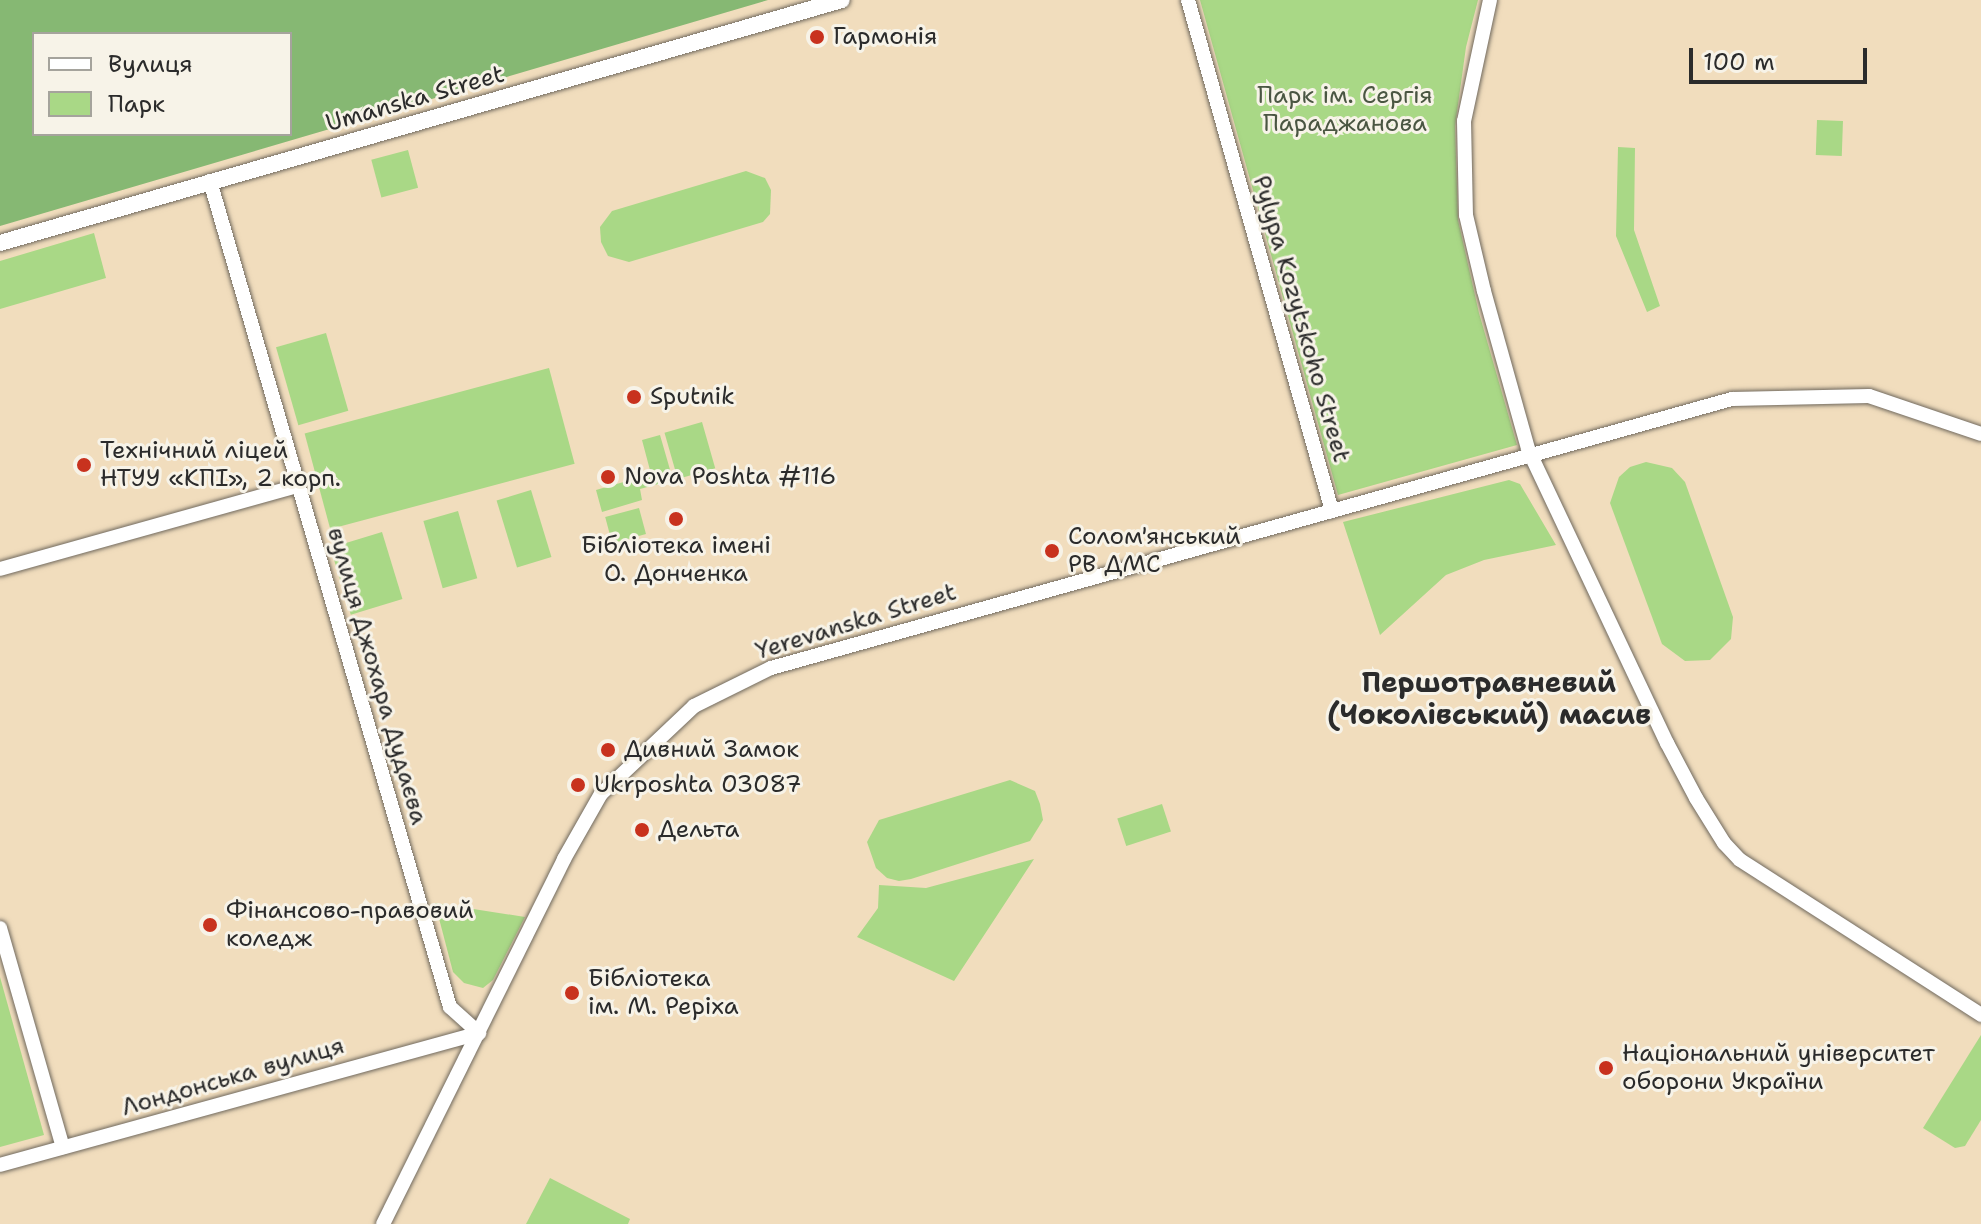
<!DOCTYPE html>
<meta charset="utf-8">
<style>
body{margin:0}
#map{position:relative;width:1981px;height:1224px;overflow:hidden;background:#f1ddbd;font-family:"Shantell Sans",sans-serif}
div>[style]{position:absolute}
.green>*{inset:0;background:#a9d886;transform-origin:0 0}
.forest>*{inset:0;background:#86b873}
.roads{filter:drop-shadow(0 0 2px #70695e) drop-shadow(0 0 2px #70695e)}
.minor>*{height:14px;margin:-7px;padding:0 7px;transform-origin:7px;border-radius:7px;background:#fff}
.tertiary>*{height:16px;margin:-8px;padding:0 8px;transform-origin:8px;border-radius:8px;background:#fff}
.dots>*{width:22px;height:22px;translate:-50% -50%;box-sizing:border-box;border:4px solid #f7f3e8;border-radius:50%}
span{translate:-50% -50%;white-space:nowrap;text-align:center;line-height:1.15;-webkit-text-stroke:6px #f7f3e8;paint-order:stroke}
.poi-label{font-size:24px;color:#2b2b2b}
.left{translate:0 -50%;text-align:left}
.park-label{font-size:24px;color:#4a5642}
.street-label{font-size:24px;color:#2b2b2b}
.quarter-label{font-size:28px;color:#2b2b2b;font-weight:700}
.legend{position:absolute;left:32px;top:32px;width:260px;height:104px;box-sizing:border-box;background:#f7f3e8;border:2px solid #a5a39c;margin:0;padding:10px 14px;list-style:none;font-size:24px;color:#2b2b2b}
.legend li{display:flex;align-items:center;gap:16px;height:40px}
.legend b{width:40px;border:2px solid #a5a39c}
.scale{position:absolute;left:1689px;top:48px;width:178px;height:36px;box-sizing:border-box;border:4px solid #2b2b2b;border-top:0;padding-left:10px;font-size:24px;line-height:28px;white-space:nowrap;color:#2b2b2b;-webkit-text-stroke:6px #f7f3e8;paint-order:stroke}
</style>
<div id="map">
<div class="green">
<div style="clip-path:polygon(1200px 0,1478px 0,1466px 47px,1455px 126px,1458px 220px,1479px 313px,1517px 445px,1338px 495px)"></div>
<div style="left:1817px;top:120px;width:26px;height:35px;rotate:2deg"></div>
<div style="clip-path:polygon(1618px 147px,1635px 148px,1634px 230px,1660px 306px,1647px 312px,1616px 236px)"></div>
<div style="left:408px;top:150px;width:39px;height:38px;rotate:75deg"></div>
<div style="clip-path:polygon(746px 171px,765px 178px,771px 190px,770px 214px,763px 222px,629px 262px,608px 256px,601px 242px,600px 227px,612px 211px)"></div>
<div style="clip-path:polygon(94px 233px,106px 278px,0 309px,0 261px)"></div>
<div style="left:326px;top:333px;width:81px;height:52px;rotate:74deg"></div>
<div style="left:549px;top:368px;width:99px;height:253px;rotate:75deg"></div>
<div style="left:702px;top:422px;width:48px;height:39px;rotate:74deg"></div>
<div style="clip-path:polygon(660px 435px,673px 480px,640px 489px,642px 500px,602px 512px,596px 490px,651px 474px,642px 440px)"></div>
<div style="clip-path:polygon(1646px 462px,1672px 468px,1685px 482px,1733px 617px,1731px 639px,1710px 660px,1685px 661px,1662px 644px,1610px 503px,1619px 477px,1630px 467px)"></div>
<div style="clip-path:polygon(1509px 480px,1520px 484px,1556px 545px,1484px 560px,1446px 575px,1380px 635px,1343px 522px)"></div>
<div style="left:531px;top:490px;width:70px;height:36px;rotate:73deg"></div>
<div style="left:639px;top:508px;width:27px;height:35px;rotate:75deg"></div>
<div style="left:458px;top:511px;width:70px;height:36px;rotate:74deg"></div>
<div style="left:382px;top:532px;width:70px;height:54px;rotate:73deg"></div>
<div style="clip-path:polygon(1010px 780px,1035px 791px,1040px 804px,1043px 820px,1030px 841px,911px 879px,899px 881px,887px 878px,876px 868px,867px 842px,879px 820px)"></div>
<div style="left:1162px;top:804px;width:29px;height:47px;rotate:72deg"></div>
<div style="clip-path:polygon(1034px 859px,954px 981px,857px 937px,878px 908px,879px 885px,926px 888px)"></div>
<div style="clip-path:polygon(435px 903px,525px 917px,493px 980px,483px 988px,464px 983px,453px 972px)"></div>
<div style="clip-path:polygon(0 977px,44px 1135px,0 1147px)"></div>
<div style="clip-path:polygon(1981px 1035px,1981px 1120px,1965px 1146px,1955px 1148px,1923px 1128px)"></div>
<div style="clip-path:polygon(550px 1178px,630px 1219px,628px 1224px,526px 1224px)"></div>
</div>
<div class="forest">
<div style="clip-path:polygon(evenodd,0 0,768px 0,0 226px,0 0,34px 34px,290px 34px,290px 134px,34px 134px,34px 34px)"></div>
</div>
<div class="roads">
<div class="minor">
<div style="left:1188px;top:0;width:531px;rotate:74.26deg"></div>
<div style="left:1490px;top:0;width:124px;rotate:102.1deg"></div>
<div style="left:1464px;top:121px;width:94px;rotate:88.8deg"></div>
<div style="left:1466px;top:215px;width:78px;rotate:76.7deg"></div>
<div style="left:1484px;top:291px;width:164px;rotate:74.4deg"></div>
<div style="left:1528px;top:449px;width:325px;rotate:64.7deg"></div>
<div style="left:1667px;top:743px;width:62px;rotate:62.2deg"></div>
<div style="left:1696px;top:798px;width:53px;rotate:58.1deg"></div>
<div style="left:1724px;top:843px;width:23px;rotate:47deg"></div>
<div style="left:1740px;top:860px;width:287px;rotate:32.7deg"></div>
<div style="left:210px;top:181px;width:860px;rotate:73.8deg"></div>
<div style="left:450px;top:1007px;width:39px;rotate:42deg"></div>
<div style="left:0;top:569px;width:309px;rotate:-15.6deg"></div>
<div style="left:0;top:928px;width:228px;rotate:74deg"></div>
<div style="left:0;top:1165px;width:497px;rotate:-15.4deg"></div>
<div style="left:383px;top:1224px;width:407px;rotate:-63.6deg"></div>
<div style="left:564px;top:859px;width:75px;rotate:-60.4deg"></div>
<div style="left:601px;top:794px;width:128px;rotate:-43.4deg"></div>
<div style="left:694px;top:706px;width:86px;rotate:-26.3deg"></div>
<div style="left:771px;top:668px;width:998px;rotate:-15.64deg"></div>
<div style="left:1732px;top:399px;width:137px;rotate:-1.3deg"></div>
<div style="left:1869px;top:396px;width:118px;rotate:18.7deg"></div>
</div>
<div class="tertiary">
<div style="left:0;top:243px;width:876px;rotate:-16.1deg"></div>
</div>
</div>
<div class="dots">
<div style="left:817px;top:37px;background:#c8321e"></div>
<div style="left:634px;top:397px;background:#c8321e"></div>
<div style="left:84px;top:465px;background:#c8321e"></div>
<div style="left:608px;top:477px;background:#c8321e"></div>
<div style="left:676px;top:519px;background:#c8321e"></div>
<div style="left:1052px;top:551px;background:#c8321e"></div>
<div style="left:608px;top:750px;background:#c8321e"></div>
<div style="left:578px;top:785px;background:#c8321e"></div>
<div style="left:642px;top:830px;background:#c8321e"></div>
<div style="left:210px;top:925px;background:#c8321e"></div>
<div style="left:572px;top:993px;background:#c8321e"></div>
<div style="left:1606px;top:1068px;background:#c8321e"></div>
</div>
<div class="poi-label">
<span class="left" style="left:833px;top:37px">Гармонія</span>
<span class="left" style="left:650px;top:397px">Sputnik</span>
<span class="left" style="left:100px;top:465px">Технічний ліцей<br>НТУУ «КПІ», 2 корп.</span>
<span class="left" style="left:624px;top:477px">Nova Poshta #116</span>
<span class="left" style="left:1068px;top:551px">Солом'янський<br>РВ ДМС</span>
<span style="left:676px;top:560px">Бібліотека імені<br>О. Донченка</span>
<span class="left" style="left:624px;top:750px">Дивний Замок</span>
<span class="left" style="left:594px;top:785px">Ukrposhta 03087</span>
<span class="left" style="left:658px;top:830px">Дельта</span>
<span class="left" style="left:226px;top:925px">Фінансово-правовий<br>коледж</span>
<span class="left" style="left:588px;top:993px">Бібліотека<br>ім. М. Реріха</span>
<span class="left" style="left:1622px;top:1068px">Національний університет<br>оборони України</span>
</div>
<div class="park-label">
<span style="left:1345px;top:110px">Парк ім. Сергія<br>Параджанова</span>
</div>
<div class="street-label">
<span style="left:415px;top:99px;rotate:-16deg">Umanska Street</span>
<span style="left:1301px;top:319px;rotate:74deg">Pylypa Kozytskoho Street</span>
<span style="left:856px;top:622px;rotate:-17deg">Yerevanska Street</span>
<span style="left:377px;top:676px;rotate:74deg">вулиця Джохара Дудаєва</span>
<span style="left:233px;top:1077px;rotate:-16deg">Лондонська вулиця</span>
</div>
<div class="quarter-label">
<span style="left:1489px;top:698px">Першотравневий<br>(Чоколівський) масив</span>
</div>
<ul class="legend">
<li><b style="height:10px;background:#fff"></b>Вулиця</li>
<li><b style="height:22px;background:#a9d886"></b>Парк</li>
</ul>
<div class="scale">100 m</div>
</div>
